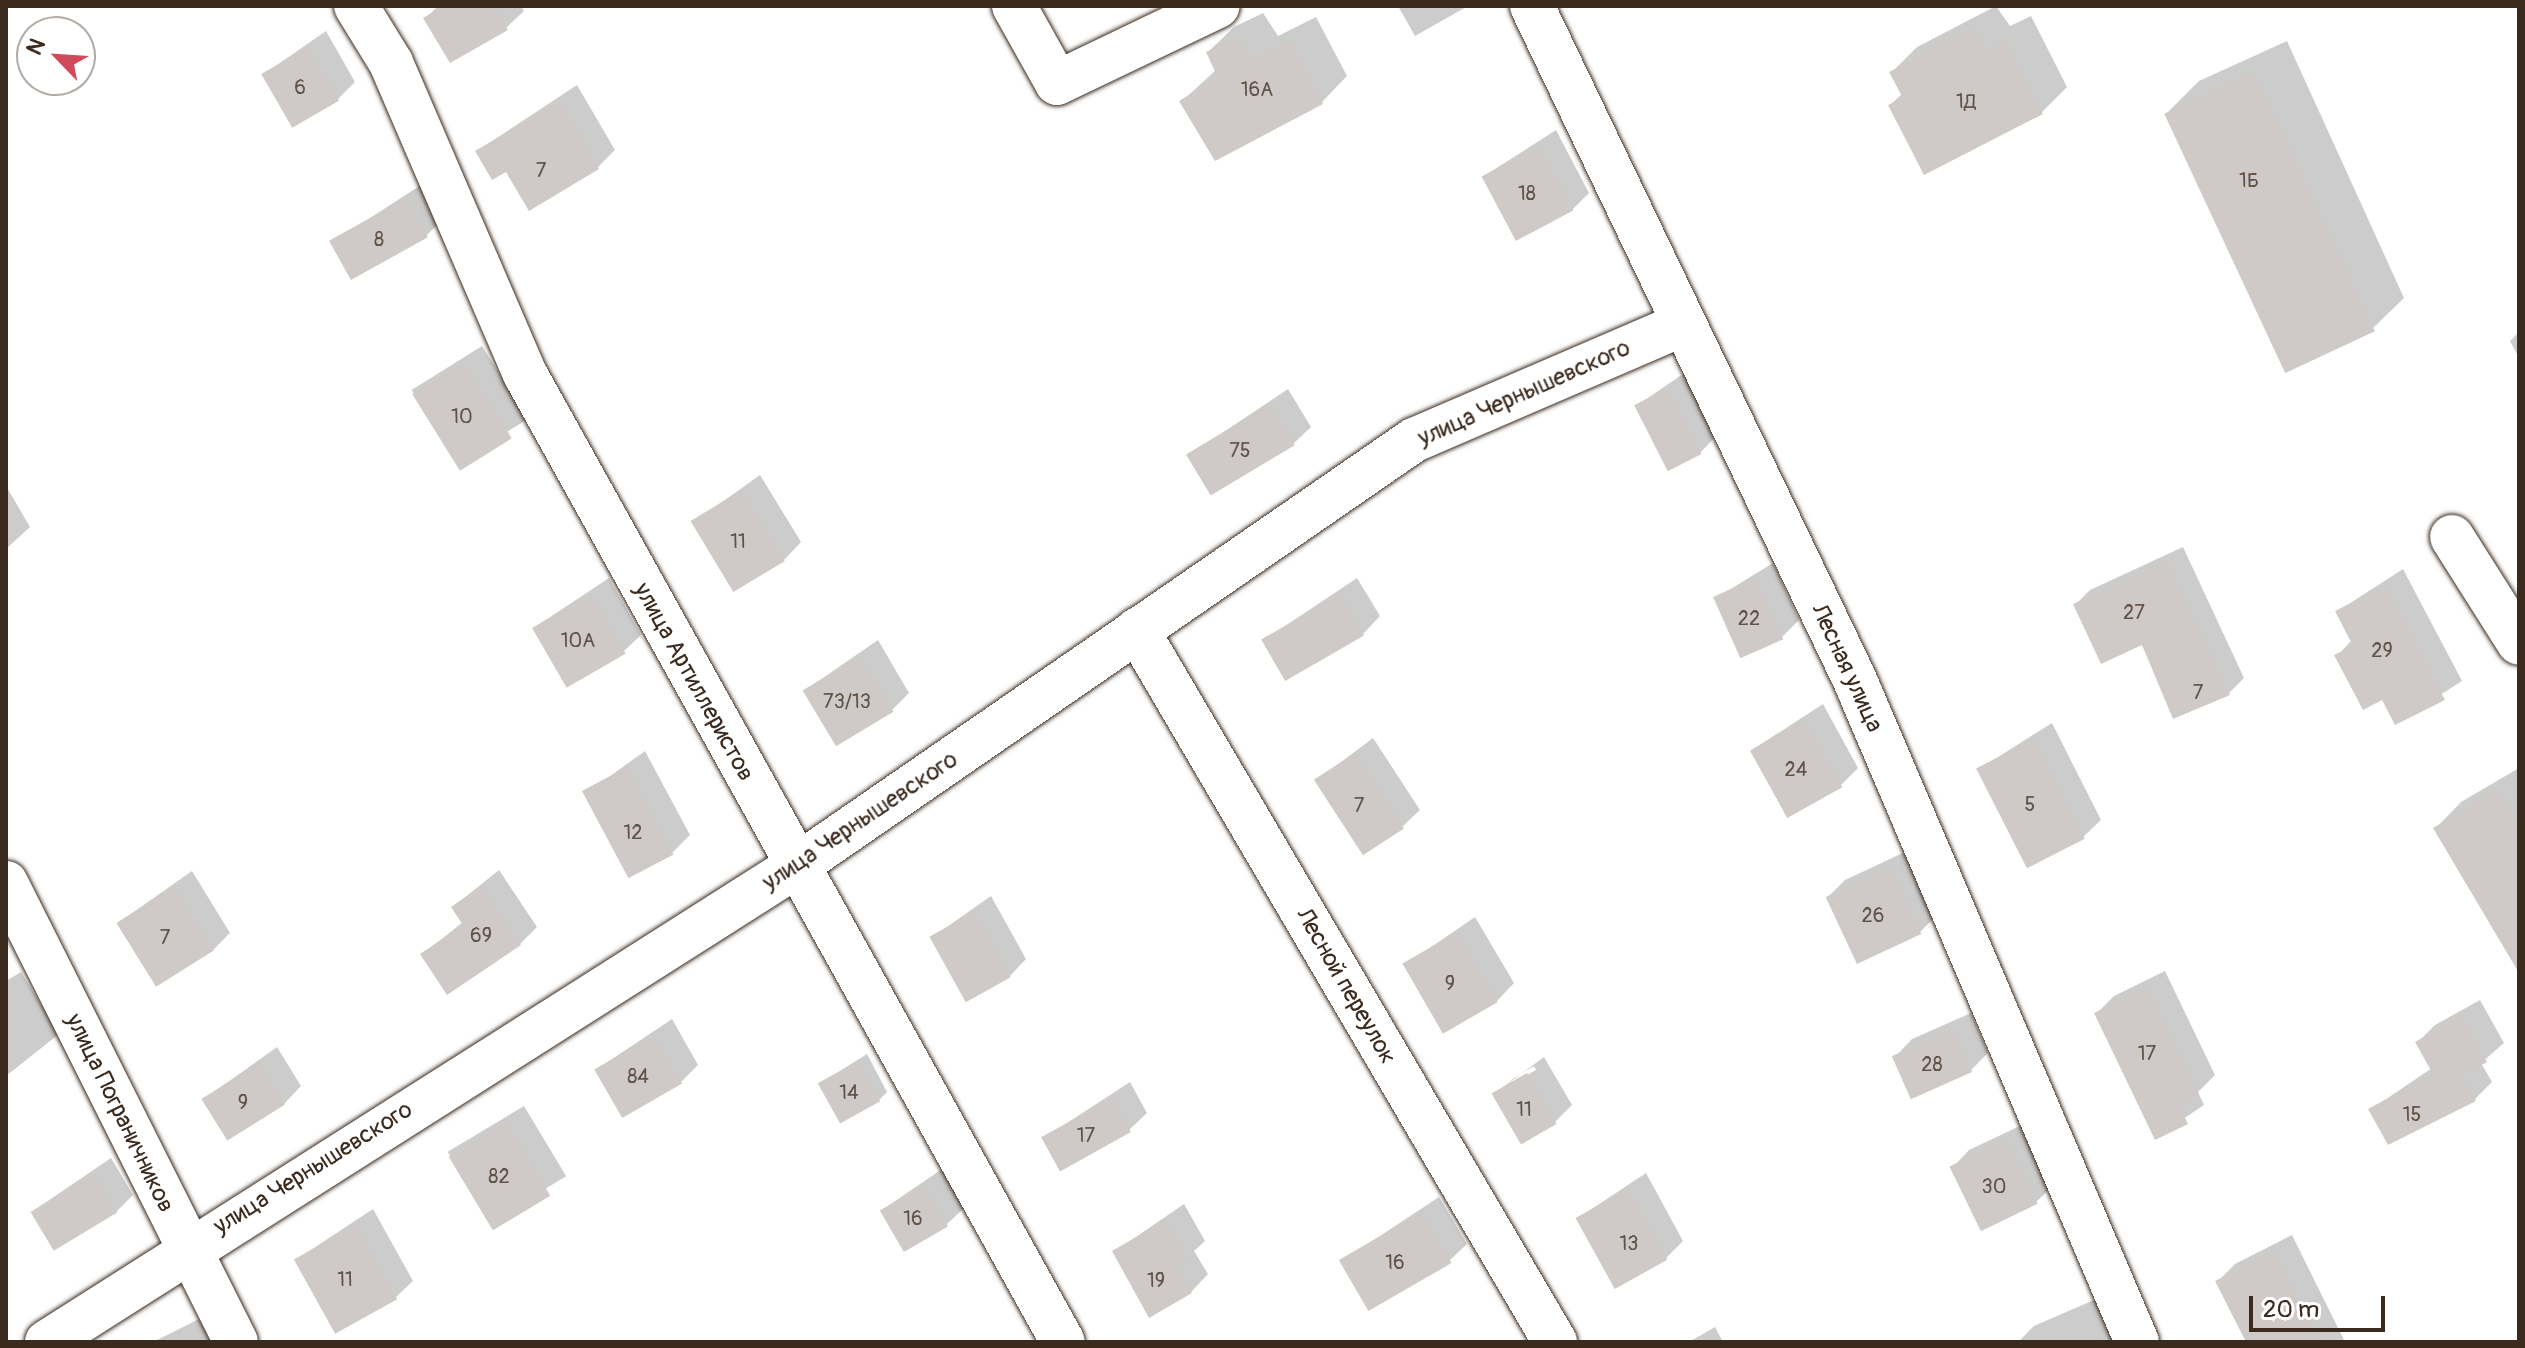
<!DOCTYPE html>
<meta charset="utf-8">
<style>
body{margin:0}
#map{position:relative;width:2525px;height:1348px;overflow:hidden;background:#fff;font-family:Pangolin,sans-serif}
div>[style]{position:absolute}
.shadow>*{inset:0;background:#0003;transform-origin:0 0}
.building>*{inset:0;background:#cfcac7;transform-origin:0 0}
.roads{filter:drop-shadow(0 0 2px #3b2a1e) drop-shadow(0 0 2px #3b2a1e)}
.minor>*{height:44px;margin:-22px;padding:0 22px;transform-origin:22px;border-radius:22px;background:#fff}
span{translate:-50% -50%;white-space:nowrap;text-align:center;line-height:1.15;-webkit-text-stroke:7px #fff;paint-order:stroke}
.number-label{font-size:20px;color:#605248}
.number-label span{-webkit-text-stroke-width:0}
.street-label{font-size:24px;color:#3b2a1e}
.frame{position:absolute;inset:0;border:8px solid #3b2a1e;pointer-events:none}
.north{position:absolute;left:16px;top:16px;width:80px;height:80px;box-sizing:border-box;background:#fff;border:2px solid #b1aaa5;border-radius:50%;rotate:295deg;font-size:22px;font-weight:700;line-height:32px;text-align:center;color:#3b2a1e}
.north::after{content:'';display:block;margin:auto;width:28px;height:36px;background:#d1495b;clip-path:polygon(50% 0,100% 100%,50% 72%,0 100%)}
.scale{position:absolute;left:2249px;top:1296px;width:136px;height:36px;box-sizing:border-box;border:4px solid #3b2a1e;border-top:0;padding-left:10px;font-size:24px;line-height:28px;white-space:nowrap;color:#3b2a1e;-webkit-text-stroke:6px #fff;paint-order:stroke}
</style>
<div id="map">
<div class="shadow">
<div style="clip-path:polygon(438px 6px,521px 6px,524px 11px,506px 28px,426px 18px)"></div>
<div style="clip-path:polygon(1398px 6px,1468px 6px,1415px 36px)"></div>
<div style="clip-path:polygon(1996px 6px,2010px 26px,2031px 16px,2067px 87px,2042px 112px,1890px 105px,1903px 93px,1892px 72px,1917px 47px)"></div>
<div style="clip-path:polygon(1263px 13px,1278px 36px,1316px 17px,1347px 76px,1322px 102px,1216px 158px,1182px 101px,1216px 70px,1208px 52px,1234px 27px)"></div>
<div style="clip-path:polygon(326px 31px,355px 82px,338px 99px,264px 74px)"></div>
<div style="clip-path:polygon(2287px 41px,2404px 298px,2371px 330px,2167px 113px,2199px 81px)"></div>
<div style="clip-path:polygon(577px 85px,615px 150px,598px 167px,507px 169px,477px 151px)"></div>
<div style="clip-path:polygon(1556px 130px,1589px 193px,1572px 210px,1484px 176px)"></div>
<div style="clip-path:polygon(424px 183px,444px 218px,427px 235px,333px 242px)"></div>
<div style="clip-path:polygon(2519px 332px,2519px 358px,2510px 341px)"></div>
<div style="left:482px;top:346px;width:86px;height:83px;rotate:58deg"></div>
<div style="clip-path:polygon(1686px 372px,1717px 435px,1700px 453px,1636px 406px)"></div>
<div style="clip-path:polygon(1288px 389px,1311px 427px,1293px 444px,1189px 455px)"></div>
<div style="clip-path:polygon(760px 475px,801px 542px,784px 560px,694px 522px)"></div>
<div style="clip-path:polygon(6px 486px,30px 527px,6px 549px)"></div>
<div style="clip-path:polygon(2183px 547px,2244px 678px,2228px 694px,2075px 605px,2090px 590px)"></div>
<div style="clip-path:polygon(1773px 563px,1799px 620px,1782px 637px,1716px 598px)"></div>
<div style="clip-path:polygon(2403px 569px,2462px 681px,2396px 723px,2383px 697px,2337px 656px,2352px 640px,2338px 611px)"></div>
<div style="clip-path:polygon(609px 578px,641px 635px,623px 652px,535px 627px)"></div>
<div style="clip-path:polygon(1357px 578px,1380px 616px,1363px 634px,1264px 640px)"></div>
<div style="clip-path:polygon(878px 640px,909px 693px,892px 710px,804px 691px)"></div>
<div style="clip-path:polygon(1823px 704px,1858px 768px,1840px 786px,1752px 750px)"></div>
<div style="clip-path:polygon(2052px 723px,2101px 820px,2083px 837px,1979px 769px)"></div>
<div style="clip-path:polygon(1373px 738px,1420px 810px,1402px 827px,1316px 781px)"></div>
<div style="clip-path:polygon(645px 751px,690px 835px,672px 853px,585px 794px)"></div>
<div style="clip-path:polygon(2519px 768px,2519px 969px,2436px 828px,2461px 802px)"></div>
<div style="clip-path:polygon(1907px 851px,1937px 915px,1920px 932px,1828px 897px,1845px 880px)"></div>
<div style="clip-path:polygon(499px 870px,537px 927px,520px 944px,423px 954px,463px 922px,453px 907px)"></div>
<div style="clip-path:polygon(192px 871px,230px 933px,213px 950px,118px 923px)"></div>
<div style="clip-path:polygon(991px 896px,1026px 959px,1009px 977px,931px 938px)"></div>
<div style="clip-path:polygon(1475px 917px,1514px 983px,1497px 1001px,1405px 965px)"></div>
<div style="clip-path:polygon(2165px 971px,2215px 1075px,2198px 1092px,2204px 1105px,2156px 1137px,2097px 1013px,2114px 996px)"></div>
<div style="clip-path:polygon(21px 972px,59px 1034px,6px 1076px,6px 981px)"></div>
<div style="clip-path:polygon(2480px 1000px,2504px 1043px,2481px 1063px,2492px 1082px,2475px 1099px,2370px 1110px,2432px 1068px,2418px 1042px,2435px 1025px)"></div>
<div style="clip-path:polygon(1971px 1013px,1988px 1053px,1971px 1070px,1895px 1057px,1912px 1039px)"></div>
<div style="clip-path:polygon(672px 1019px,698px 1065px,681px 1082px,597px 1069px)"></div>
<div style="clip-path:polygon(277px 1047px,301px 1086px,284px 1104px,204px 1099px)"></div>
<div style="clip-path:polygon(867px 1054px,887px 1092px,879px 1100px,821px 1083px)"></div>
<div style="clip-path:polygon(evenodd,1544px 1057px,1572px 1105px,1555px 1122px,1494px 1094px,1544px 1057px,1534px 1066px,1536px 1070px,1511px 1084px,1511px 1080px,1534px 1066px)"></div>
<div style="clip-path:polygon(1130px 1082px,1147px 1113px,1129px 1130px,1044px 1138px)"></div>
<div style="left:524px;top:1106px;width:82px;height:89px;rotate:59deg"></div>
<div style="clip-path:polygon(2024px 1124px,2054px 1185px,2036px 1202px,1952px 1168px,1969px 1150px)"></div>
<div style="clip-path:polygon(111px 1158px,133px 1195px,116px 1212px,33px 1211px)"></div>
<div style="clip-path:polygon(942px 1169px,964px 1208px,946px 1225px,882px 1210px)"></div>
<div style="clip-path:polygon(1646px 1173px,1683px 1241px,1666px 1258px,1578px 1218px)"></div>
<div style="clip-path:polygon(1439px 1197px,1467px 1244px,1449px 1261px,1342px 1261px)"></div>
<div style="clip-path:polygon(1184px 1204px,1205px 1241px,1194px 1251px,1208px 1274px,1191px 1292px,1114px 1252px)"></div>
<div style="clip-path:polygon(373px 1209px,413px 1281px,395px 1298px,297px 1259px)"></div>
<div style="clip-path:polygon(2292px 1235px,2344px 1340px,2342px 1342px,2248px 1342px,2218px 1281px,2235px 1264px)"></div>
<div style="clip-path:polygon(2110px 1293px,2120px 1342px,2018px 1342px,2034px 1326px)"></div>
<div style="clip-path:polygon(199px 1319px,211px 1342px,155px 1342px,157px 1340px)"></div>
<div style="clip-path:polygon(1715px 1327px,1723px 1342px,1689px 1342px)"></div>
</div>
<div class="building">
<div style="clip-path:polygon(444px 6px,494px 6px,508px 30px,450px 63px,423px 18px)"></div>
<div style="clip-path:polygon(1974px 28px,1985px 50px,2005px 40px,2043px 114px,1924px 175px,1888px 105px,1903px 98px,1889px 72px)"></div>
<div style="clip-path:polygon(1237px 37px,1252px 60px,1290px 41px,1323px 104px,1215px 161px,1179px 101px,1218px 78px,1206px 52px)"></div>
<div style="left:308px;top:47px;width:62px;height:54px;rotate:60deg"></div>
<div style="left:2254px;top:72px;width:286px;height:99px;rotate:65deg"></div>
<div style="clip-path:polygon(560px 101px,599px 169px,529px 211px,506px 172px,492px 180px,475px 151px)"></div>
<div style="left:1539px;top:146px;width:73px;height:65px;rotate:62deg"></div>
<div style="left:406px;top:198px;width:45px;height:88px;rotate:61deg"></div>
<div style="left:464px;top:362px;width:90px;height:61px;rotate:58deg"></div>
<div style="left:1668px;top:388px;width:74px;height:38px;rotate:63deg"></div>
<div style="left:1270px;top:404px;width:48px;height:98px;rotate:59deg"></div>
<div style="left:742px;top:490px;width:83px;height:60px;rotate:59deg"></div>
<div style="clip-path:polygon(2167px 561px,2230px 695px,2173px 719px,2142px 645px,2101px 664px,2073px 604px)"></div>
<div style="left:1756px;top:578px;width:67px;height:47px;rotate:66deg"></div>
<div style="clip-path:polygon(2386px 585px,2445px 700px,2395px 725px,2382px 700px,2363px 710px,2334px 655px,2353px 646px,2335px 611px)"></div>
<div style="left:591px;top:594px;width:69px;height:68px;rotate:60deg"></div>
<div style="left:1340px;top:594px;width:48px;height:91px;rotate:60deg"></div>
<div style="left:860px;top:656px;width:65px;height:67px;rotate:59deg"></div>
<div style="left:1805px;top:720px;width:77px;height:63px;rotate:61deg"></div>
<div style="left:2034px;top:739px;width:112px;height:65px;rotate:63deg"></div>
<div style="left:1355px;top:753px;width:90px;height:49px;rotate:57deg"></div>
<div style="left:627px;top:767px;width:99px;height:51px;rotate:62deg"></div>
<div style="clip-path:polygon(2498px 790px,2519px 826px,2519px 973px,2433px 828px)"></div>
<div style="left:1890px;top:867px;width:74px;height:71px;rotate:65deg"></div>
<div style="clip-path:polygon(481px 886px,521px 945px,447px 995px,420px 954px,463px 925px,451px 907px)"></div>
<div style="left:174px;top:887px;width:75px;height:68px;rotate:58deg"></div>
<div style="left:974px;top:912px;width:75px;height:51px;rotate:61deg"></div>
<div style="left:1457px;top:932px;width:81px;height:63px;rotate:60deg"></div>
<div style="clip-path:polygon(2148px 987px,2199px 1094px,2178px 1104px,2188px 1124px,2155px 1140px,2094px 1013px)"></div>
<div style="clip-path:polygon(2462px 1016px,2487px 1062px,2462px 1076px,2476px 1101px,2388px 1145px,2368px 1109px,2433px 1074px,2415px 1042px)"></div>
<div style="left:1953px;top:1029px;width:47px;height:67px;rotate:66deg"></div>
<div style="left:654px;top:1035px;width:56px;height:69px;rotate:60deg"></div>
<div style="left:858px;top:1061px;width:46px;height:46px;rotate:61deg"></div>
<div style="left:259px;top:1063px;width:49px;height:68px;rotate:58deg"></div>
<div style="left:1527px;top:1073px;width:59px;height:41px;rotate:60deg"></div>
<div style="left:1112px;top:1098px;width:39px;height:81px;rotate:61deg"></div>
<div style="left:506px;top:1122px;width:86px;height:67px;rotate:59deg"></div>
<div style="left:2006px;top:1139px;width:72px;height:63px;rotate:64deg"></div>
<div style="left:94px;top:1174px;width:45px;height:74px;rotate:59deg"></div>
<div style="left:924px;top:1185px;width:48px;height:51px;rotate:60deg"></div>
<div style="left:1628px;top:1189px;width:81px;height:60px;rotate:61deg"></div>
<div style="left:1422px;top:1212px;width:59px;height:96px;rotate:60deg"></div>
<div style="clip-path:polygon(1166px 1220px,1189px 1259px,1176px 1266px,1192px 1293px,1149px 1318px,1112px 1251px)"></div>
<div style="left:356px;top:1225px;width:85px;height:71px;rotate:61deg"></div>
<div style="clip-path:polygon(2274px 1251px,2319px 1342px,2246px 1342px,2215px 1281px)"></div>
</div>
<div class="roads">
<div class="minor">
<div style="left:356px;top:6px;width:67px;rotate:58.4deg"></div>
<div style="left:391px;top:63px;width:339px;rotate:66.7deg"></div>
<div style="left:525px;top:374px;width:1107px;rotate:60.94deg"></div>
<div style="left:1014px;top:6px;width:88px;rotate:60.8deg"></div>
<div style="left:1057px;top:83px;width:178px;rotate:-25.6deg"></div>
<div style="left:1532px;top:6px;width:745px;rotate:64.4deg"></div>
<div style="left:1854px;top:678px;width:722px;rotate:66.92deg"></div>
<div style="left:2452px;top:537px;width:125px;rotate:57.7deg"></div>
<div style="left:1137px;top:630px;width:826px;rotate:59.58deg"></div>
<div style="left:6px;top:883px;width:513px;rotate:63.39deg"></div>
<div style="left:47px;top:1342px;width:886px;rotate:-32.42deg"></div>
<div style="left:795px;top:867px;width:752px;rotate:-34.6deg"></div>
<div style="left:1414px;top:440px;width:293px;rotate:-23.3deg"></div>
</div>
</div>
<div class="number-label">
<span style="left:300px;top:87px">6</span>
<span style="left:1257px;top:89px">16А</span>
<span style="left:1966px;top:101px">1Д</span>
<span style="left:541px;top:170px">7</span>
<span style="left:2249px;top:180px">1Б</span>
<span style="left:1527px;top:193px">18</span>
<span style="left:379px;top:239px">8</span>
<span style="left:462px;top:416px">10</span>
<span style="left:1240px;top:450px">75</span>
<span style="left:738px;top:541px">11</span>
<span style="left:2134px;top:612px">27</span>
<span style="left:1749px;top:618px">22</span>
<span style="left:578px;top:640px">10А</span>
<span style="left:2382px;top:650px">29</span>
<span style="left:2198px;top:692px">7</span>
<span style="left:847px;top:701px">73/13</span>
<span style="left:1796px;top:769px">24</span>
<span style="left:2030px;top:804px">5</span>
<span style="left:1359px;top:805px">7</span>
<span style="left:633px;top:832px">12</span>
<span style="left:1873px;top:915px">26</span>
<span style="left:481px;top:935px">69</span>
<span style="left:165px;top:937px">7</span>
<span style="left:1450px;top:983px">9</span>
<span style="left:2147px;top:1053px">17</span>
<span style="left:1932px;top:1064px">28</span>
<span style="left:638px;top:1076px">84</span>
<span style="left:849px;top:1092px">14</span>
<span style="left:243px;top:1102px">9</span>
<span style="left:1524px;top:1109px">11</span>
<span style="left:2412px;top:1114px">15</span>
<span style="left:1086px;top:1135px">17</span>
<span style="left:499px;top:1176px">82</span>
<span style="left:1994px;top:1186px">30</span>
<span style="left:913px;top:1218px">16</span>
<span style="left:1629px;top:1243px">13</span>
<span style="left:1395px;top:1262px">16</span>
<span style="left:345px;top:1279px">11</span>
<span style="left:1156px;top:1280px">19</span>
</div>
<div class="street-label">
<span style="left:1524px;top:393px;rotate:-24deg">улица Чернышевского</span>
<span style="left:1847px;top:668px;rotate:65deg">Лесная улица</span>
<span style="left:694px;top:682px;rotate:61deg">улица Артиллеристов</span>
<span style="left:860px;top:821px;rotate:-34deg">улица Чернышевского</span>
<span style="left:1346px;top:986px;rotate:60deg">Лесной переулок</span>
<span style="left:120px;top:1113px;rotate:64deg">улица Пограничников</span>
<span style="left:313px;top:1168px;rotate:-32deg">улица Чернышевского</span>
</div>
<div class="frame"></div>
<div class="north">N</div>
<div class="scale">20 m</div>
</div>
